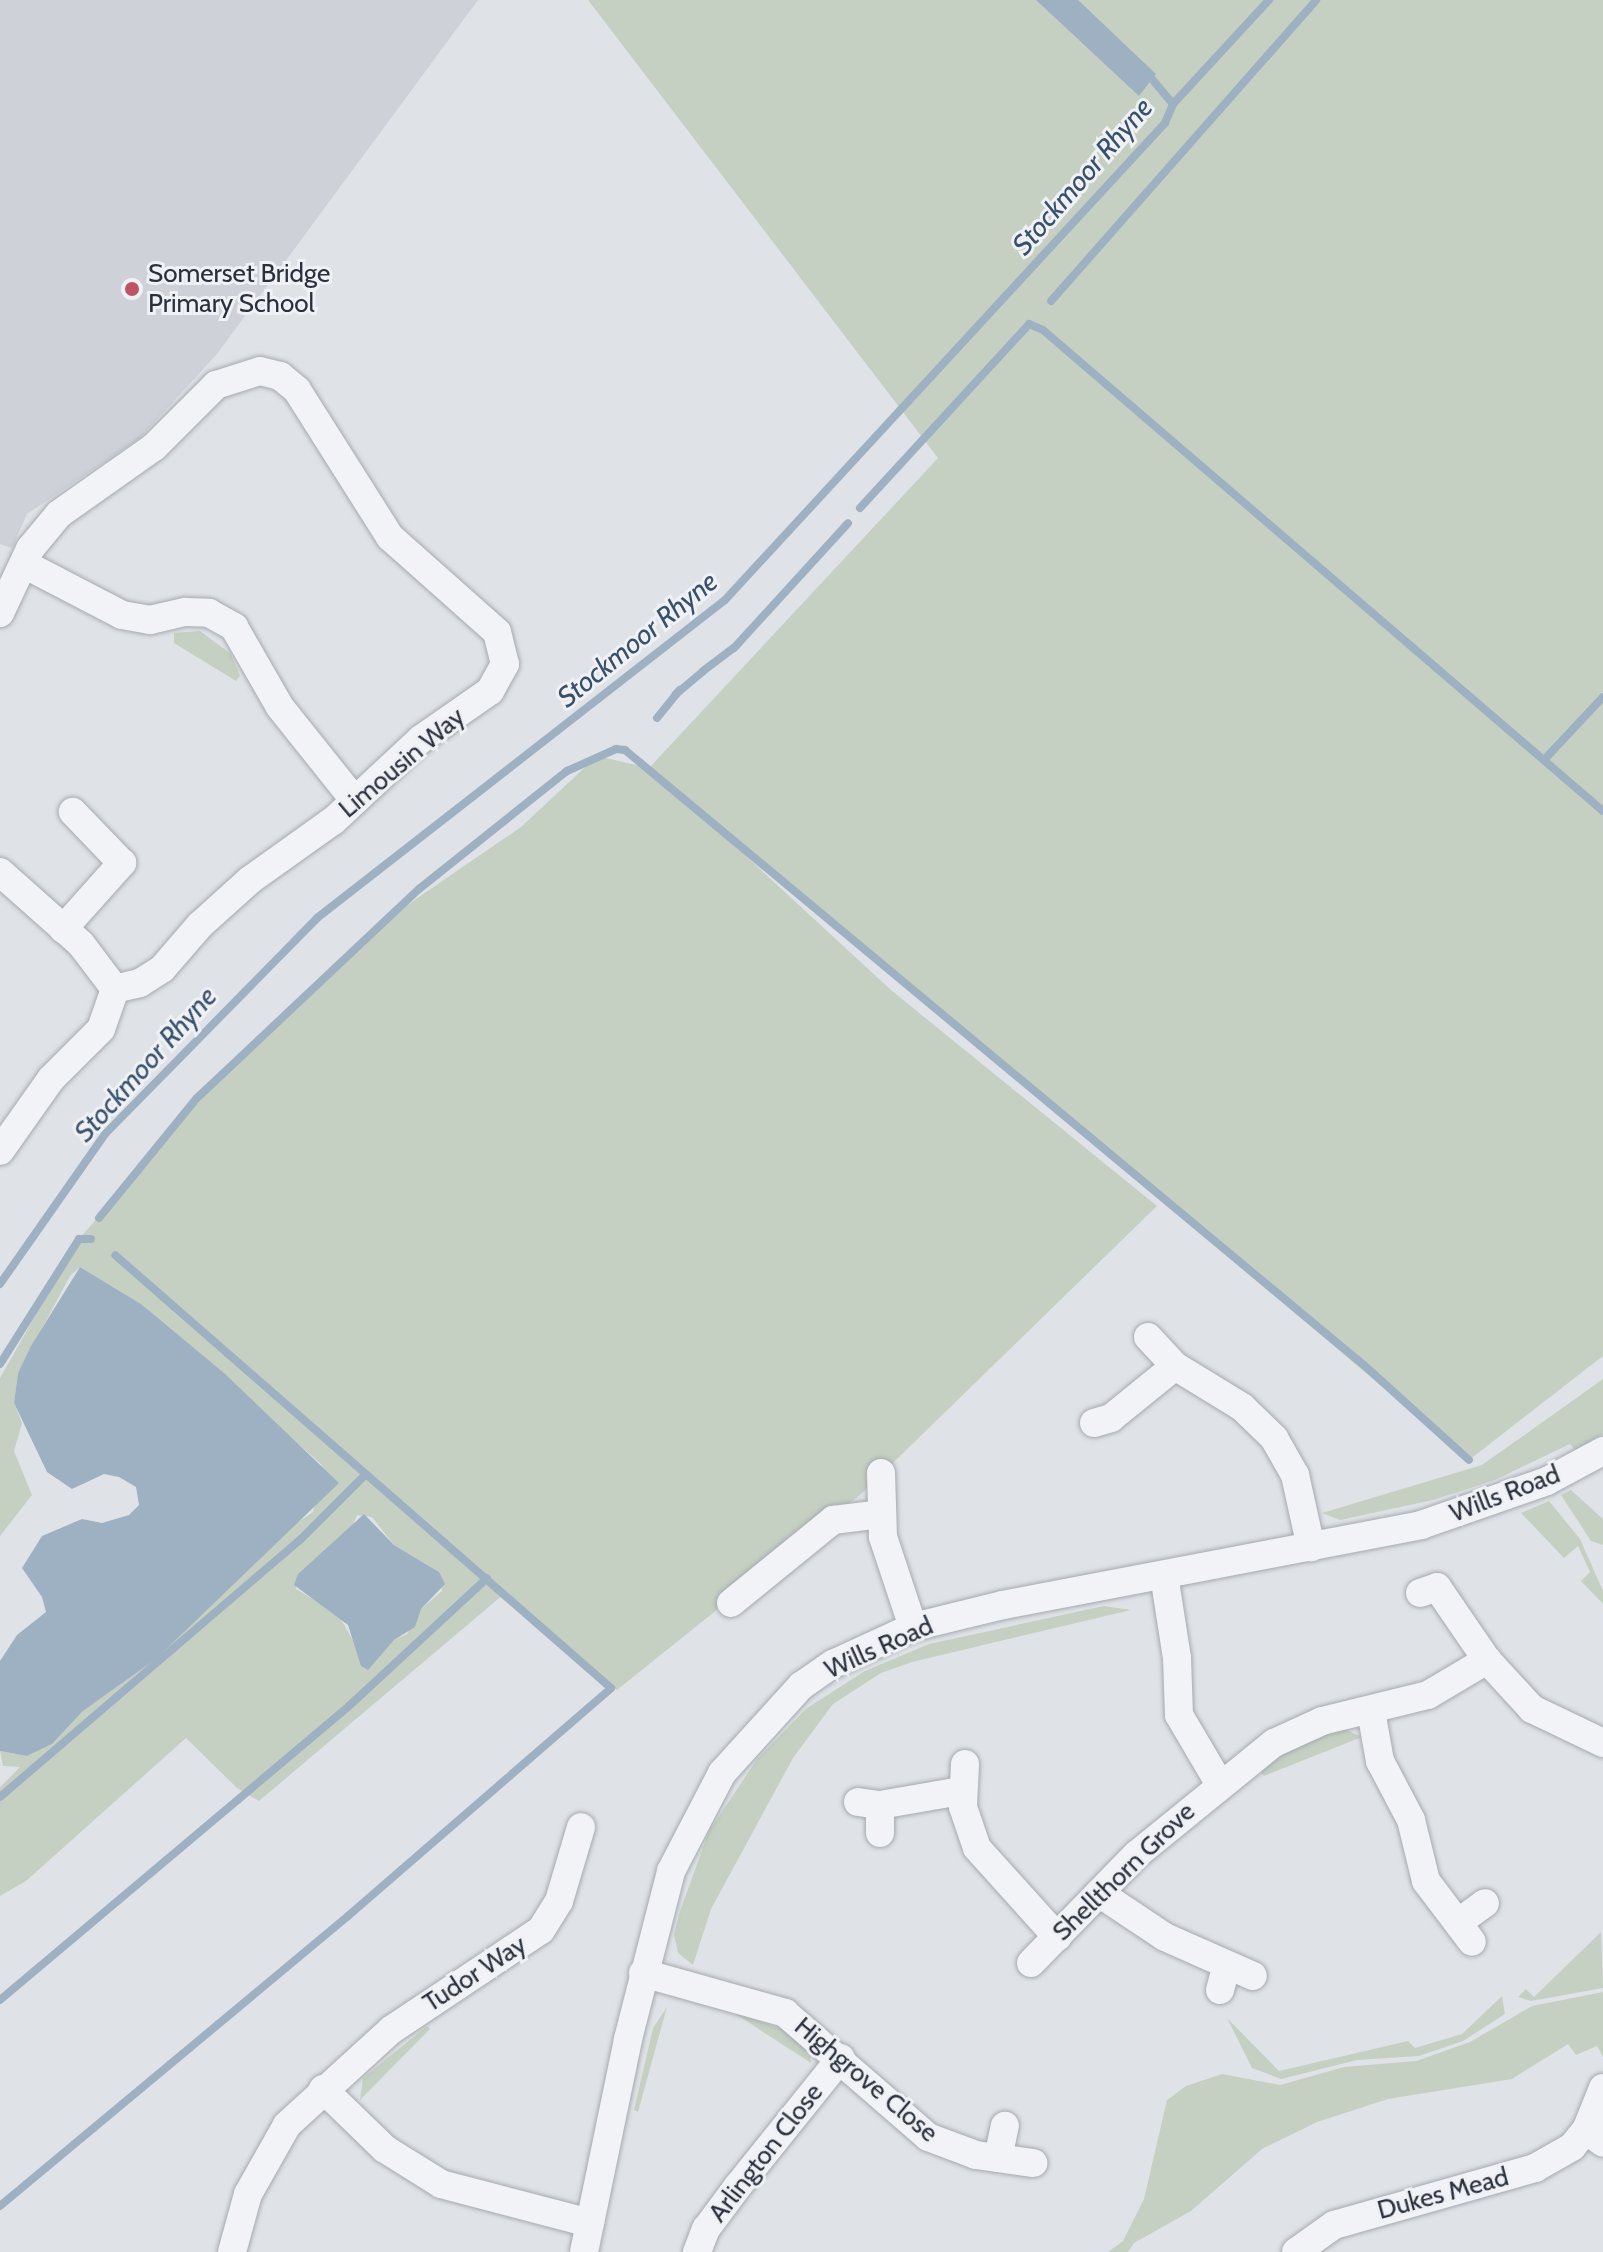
<!DOCTYPE html>
<style>
body{margin:0}
#map{position:relative;width:1603px;height:2252px;overflow:hidden;background:#dfe3e7;font-family:Cabin,sans-serif}
div>[style]{position:absolute}
.built>*{inset:0;background:#ced2d8}
.green>*{inset:0;background:#c5d0c2}
.water>*{inset:0;background:#9eb1c3}
.stream>*{height:8px;margin:-4px;padding:0 4px;transform-origin:4px;border-radius:4px;background:#9eb1c3}
.roads{filter:drop-shadow(0 0 2px #a5aab0) drop-shadow(0 0 2px #a5aab0)}
.minor>*{height:28px;margin:-14px;padding:0 14px;transform-origin:14px;border-radius:14px;background:#f2f3f6}
.dots>*{width:22px;height:22px;translate:-50% -50%;box-sizing:border-box;border:4px solid #eff1f5;border-radius:50%}
span{translate:-50% -50%;white-space:nowrap;text-align:center;line-height:1.15;-webkit-text-stroke:6px #eff1f5;paint-order:stroke}
.poi-label{font-size:26px;color:#2a313c}
.left{translate:0 -50%;text-align:left}
.street-label{font-size:26px;color:#2a313c}
.water-label{font-size:28px;color:#39506c;font-style:italic}
</style>
<div id="map">
<div class="built">
<div style="clip-path:polygon(0 0,478px 0,217px 354px,140px 438px,27px 514px,12px 548px,0 544px)"></div>
</div>
<div class="green">
<div style="clip-path:polygon(evenodd,588px 0,1603px 0,1603px 1356px,1469px 1460px,670px 786px,891px 990px,1157px 1206px,861px 1494px,617px 1690px,504px 1594px,259px 1801px,237px 1788px,186px 1738px,26px 1881px,0 1896px,0 1787px,20px 1767px,3px 1766px,0 1751px,27px 1756px,52px 1744px,83px 1711px,156px 1659px,285px 1531px,313px 1512px,322px 1465px,141px 1304px,80px 1267px,70px 1276px,18px 1373px,14px 1403px,22px 1423px,14px 1451px,32px 1495px,0 1536px,0 1378px,79px 1239px,240px 1055px,381px 923px,521px 827px,597px 756px,649px 768px,938px 458px,588px 0,357px 1515px,372px 1517px,394px 1545px,439px 1572px,442px 1591px,421px 1609px,407px 1634px,394px 1640px,355px 1644px,338px 1614px,296px 1589px,298px 1574px,352px 1527px,357px 1515px)"></div>
<div style="clip-path:polygon(200px 631px,231px 654px,240px 676px,236px 681px,174px 643px,174px 633px)"></div>
<div style="clip-path:polygon(1603px 1379px,1603px 1434px,1575px 1450px,1570px 1444px,1495px 1480px,1433px 1500px,1340px 1520px,1322px 1513px,1482px 1465px)"></div>
<div style="clip-path:polygon(1571px 1490px,1603px 1519px,1603px 1545px,1591px 1541px,1561px 1495px)"></div>
<div style="clip-path:polygon(1549px 1501px,1580px 1539px,1603px 1591px,1603px 1604px,1581px 1581px,1590px 1572px,1578px 1546px,1564px 1558px,1521px 1513px)"></div>
<div style="clip-path:polygon(1104px 1606px,1131px 1610px,912px 1662px,881px 1673px,833px 1704px,793px 1758px,711px 1909px,693px 1965px,678px 1953px,674px 1935px,679px 1914px,709px 1831px,758px 1758px,807px 1708px,865px 1671px,929px 1644px)"></div>
<div style="clip-path:polygon(1344px 1729px,1362px 1737px,1264px 1776px,1257px 1768px,1309px 1737px)"></div>
<div style="clip-path:polygon(1601px 1932px,1603px 1988px,1531px 2001px,1518px 1997px,1526px 1989px,1534px 1997px)"></div>
<div style="clip-path:polygon(1603px 1992px,1603px 2057px,1597px 2046px,1576px 2055px,1568px 2044px,1512px 2079px,1388px 2099px,1317px 2122px,1262px 2149px,1191px 2211px,1134px 2243px,1128px 2252px,1108px 2252px,1123px 2241px,1144px 2199px,1167px 2100px,1186px 2086px,1222px 2074px,1280px 2085px,1344px 2067px,1416px 2061px,1470px 2042px,1532px 2006px)"></div>
<div style="clip-path:polygon(1502px 1996px,1505px 2014px,1463px 2041px,1419px 2056px,1357px 2060px,1281px 2079px,1252px 2068px,1227px 2018px,1279px 2071px,1408px 2041px,1415px 2048px,1462px 2034px)"></div>
<div style="clip-path:polygon(667px 2007px,657px 2043px,638px 2112px,634px 2110px,653px 2028px)"></div>
<div style="clip-path:polygon(731px 2011px,784px 2030px,810px 2052px,811px 2063px)"></div>
<div style="clip-path:polygon(427px 2026px,430px 2029px,360px 2100px,363px 2078px)"></div>
</div>
<div class="water">
<div style="clip-path:polygon(1036px 0,1078px 0,1156px 74px,1139px 96px)"></div>
<div style="clip-path:polygon(80px 1267px,141px 1304px,224px 1373px,339px 1483px,156px 1659px,83px 1711px,52px 1744px,27px 1756px,0 1751px,0 1661px,17px 1635px,46px 1612px,42px 1597px,22px 1568px,42px 1536px,82px 1519px,102px 1523px,129px 1515px,139px 1505px,136px 1487px,119px 1477px,104px 1474px,72px 1489px,47px 1472px,14px 1403px,18px 1373px,31px 1346px)"></div>
<div style="clip-path:polygon(364px 1514px,394px 1545px,439px 1572px,445px 1584px,421px 1609px,415px 1627px,394px 1640px,368px 1670px,361px 1666px,348px 1625px,294px 1585px,298px 1574px)"></div>
</div>
<div class="stream">
<div style="left:1173px;top:104px;width:142px;rotate:-47.3deg"></div>
<div style="left:1051px;top:301px;width:401px;rotate:-48.6deg"></div>
<div style="left:860px;top:508px;width:250px;rotate:-47.4deg"></div>
<div style="left:1029px;top:324px;width:15px;rotate:23deg"></div>
<div style="left:1043px;top:330px;width:738px;rotate:40.66deg"></div>
<div style="left:657px;top:718px;width:36px;rotate:-51deg"></div>
<div style="left:680px;top:690px;width:6px;rotate:135deg"></div>
<div style="left:676px;top:694px;width:35px;rotate:-40deg"></div>
<div style="left:703px;top:671px;width:39px;rotate:-37deg"></div>
<div style="left:734px;top:648px;width:169px;rotate:-47.6deg"></div>
<div style="left:1544px;top:760px;width:86px;rotate:-46.9deg"></div>
<div style="left:99px;top:1218px;width:155px;rotate:-50.8deg"></div>
<div style="left:197px;top:1098px;width:305px;rotate:-43.3deg"></div>
<div style="left:419px;top:889px;width:189px;rotate:-38.6deg"></div>
<div style="left:567px;top:771px;width:54px;rotate:-24.2deg"></div>
<div style="left:616px;top:749px;width:9px;rotate:6deg"></div>
<div style="left:625px;top:750px;width:963px;rotate:39.78deg"></div>
<div style="left:1365px;top:1366px;width:140px;rotate:42.1deg"></div>
<div style="left:0;top:1284px;width:183px;rotate:-55deg"></div>
<div style="left:105px;top:1134px;width:303px;rotate:-45.5deg"></div>
<div style="left:317px;top:918px;width:517px;rotate:-37.93deg"></div>
<div style="left:725px;top:600px;width:649px;rotate:-47.31deg"></div>
<div style="left:1165px;top:123px;width:21px;rotate:-67deg"></div>
<div style="left:1173px;top:104px;width:42px;rotate:-130.2deg"></div>
<div style="left:0;top:1364px;width:148px;rotate:-57.7deg"></div>
<div style="left:79px;top:1239px;width:12px"></div>
<div style="left:0;top:1797px;width:396px;rotate:-40.6deg"></div>
<div style="left:301px;top:1539px;width:91px;rotate:-45deg"></div>
<div style="left:0;top:2000px;width:456px;rotate:-40.1deg"></div>
<div style="left:349px;top:1706px;width:188px;rotate:-42.8deg"></div>
<div style="left:0;top:2206px;width:453px;rotate:-39.8deg"></div>
<div style="left:348px;top:1916px;width:348px;rotate:-40.9deg"></div>
<div style="left:611px;top:1688px;width:658px;rotate:-138.88deg"></div>
</div>
<div class="roads">
<div class="minor">
<div style="left:24px;top:564px;width:110px;rotate:27.5deg"></div>
<div style="left:122px;top:615px;width:28px;rotate:10deg"></div>
<div style="left:150px;top:620px;width:37px;rotate:-13deg"></div>
<div style="left:186px;top:612px;width:23px;rotate:2deg"></div>
<div style="left:209px;top:613px;width:29px;rotate:29deg"></div>
<div style="left:234px;top:627px;width:92px;rotate:60.1deg"></div>
<div style="left:280px;top:707px;width:120px;rotate:51.4deg"></div>
<div style="left:0;top:613px;width:71px;rotate:-64.9deg"></div>
<div style="left:30px;top:549px;width:45px;rotate:-50.4deg"></div>
<div style="left:59px;top:514px;width:116px;rotate:-35.2deg"></div>
<div style="left:154px;top:447px;width:88px;rotate:-45deg"></div>
<div style="left:216px;top:385px;width:46px;rotate:-17.7deg"></div>
<div style="left:260px;top:371px;width:21px;rotate:14deg"></div>
<div style="left:280px;top:376px;width:22px;rotate:39deg"></div>
<div style="left:297px;top:390px;width:174px;rotate:57.7deg"></div>
<div style="left:390px;top:537px;width:143px;rotate:41.6deg"></div>
<div style="left:497px;top:632px;width:33px;rotate:76deg"></div>
<div style="left:505px;top:664px;width:31px;rotate:119deg"></div>
<div style="left:490px;top:691px;width:84px;rotate:145.2deg"></div>
<div style="left:421px;top:739px;width:119px;rotate:137deg"></div>
<div style="left:334px;top:820px;width:103px;rotate:144.5deg"></div>
<div style="left:250px;top:880px;width:67px;rotate:138deg"></div>
<div style="left:200px;top:925px;width:58px;rotate:130.8deg"></div>
<div style="left:162px;top:969px;width:26px;rotate:148deg"></div>
<div style="left:140px;top:983px;width:26px;rotate:167deg"></div>
<div style="left:115px;top:989px;width:42px;rotate:109.3deg"></div>
<div style="left:101px;top:1029px;width:71px;rotate:135deg"></div>
<div style="left:51px;top:1079px;width:88px;rotate:125.3deg"></div>
<div style="left:0;top:872px;width:108px;rotate:41.6deg"></div>
<div style="left:81px;top:944px;width:56px;rotate:52.9deg"></div>
<div style="left:63px;top:929px;width:89px;rotate:-48.2deg"></div>
<div style="left:122px;top:863px;width:71px;rotate:-133.9deg"></div>
<div style="left:1148px;top:1337px;width:40px;rotate:47deg"></div>
<div style="left:1175px;top:1366px;width:79px;rotate:31.5deg"></div>
<div style="left:1242px;top:1407px;width:45px;rotate:44.1deg"></div>
<div style="left:1274px;top:1438px;width:43px;rotate:60.4deg"></div>
<div style="left:1295px;top:1475px;width:74px;rotate:77.5deg"></div>
<div style="left:1094px;top:1423px;width:18px;rotate:-16deg"></div>
<div style="left:1111px;top:1418px;width:82px;rotate:-39.1deg"></div>
<div style="left:881px;top:1473px;width:64px;rotate:88.2deg"></div>
<div style="left:883px;top:1537px;width:95px;rotate:71.6deg"></div>
<div style="left:1164px;top:1575px;width:84px;rotate:81.1deg"></div>
<div style="left:1177px;top:1658px;width:57px;rotate:88deg"></div>
<div style="left:1179px;top:1715px;width:79px;rotate:59.5deg"></div>
<div style="left:1420px;top:1593px;width:18px;rotate:-19deg"></div>
<div style="left:1437px;top:1587px;width:88px;rotate:55.6deg"></div>
<div style="left:1487px;top:1660px;width:67px;rotate:47.4deg"></div>
<div style="left:1532px;top:1709px;width:79px;rotate:25.6deg"></div>
<div style="left:731px;top:1603px;width:132px;rotate:-39.1deg"></div>
<div style="left:833px;top:1520px;width:48px;rotate:-7.1deg"></div>
<div style="left:1371px;top:1711px;width:51px;rotate:79.8deg"></div>
<div style="left:1380px;top:1761px;width:67px;rotate:62.3deg"></div>
<div style="left:1411px;top:1820px;width:63px;rotate:76.2deg"></div>
<div style="left:1426px;top:1881px;width:76px;rotate:53deg"></div>
<div style="left:965px;top:1764px;width:43px;rotate:92.7deg"></div>
<div style="left:963px;top:1807px;width:43px;rotate:71.1deg"></div>
<div style="left:977px;top:1848px;width:120px;rotate:48deg"></div>
<div style="left:858px;top:1802px;width:22px;rotate:8deg"></div>
<div style="left:880px;top:1805px;width:82px;rotate:-9.8deg"></div>
<div style="left:880px;top:1805px;width:28px;rotate:90deg"></div>
<div style="left:1099px;top:1893px;width:79px;rotate:33.7deg"></div>
<div style="left:1165px;top:1937px;width:96px;rotate:23.9deg"></div>
<div style="left:1459px;top:1922px;width:32px;rotate:-36deg"></div>
<div style="left:1031px;top:1963px;width:151px;rotate:-45.8deg"></div>
<div style="left:1136px;top:1855px;width:178px;rotate:-39.1deg"></div>
<div style="left:1274px;top:1743px;width:53px;rotate:-24.6deg"></div>
<div style="left:1322px;top:1721px;width:109px;rotate:-13.8deg"></div>
<div style="left:1428px;top:1695px;width:69px;rotate:-30.7deg"></div>
<div style="left:643px;top:1973px;width:148px;rotate:15.7deg"></div>
<div style="left:785px;top:2013px;width:189px;rotate:40.9deg"></div>
<div style="left:928px;top:2137px;width:51px;rotate:20.6deg"></div>
<div style="left:976px;top:2155px;width:58px;rotate:8deg"></div>
<div style="left:1220px;top:1990px;width:24px;rotate:-75deg"></div>
<div style="left:1603px;top:2088px;width:45px;rotate:112deg"></div>
<div style="left:1586px;top:2130px;width:21px;rotate:37deg"></div>
<div style="left:323px;top:2089px;width:86px;rotate:44.1deg"></div>
<div style="left:385px;top:2149px;width:66px;rotate:32deg"></div>
<div style="left:441px;top:2184px;width:154px;rotate:14.7deg"></div>
<div style="left:998px;top:2158px;width:33px;rotate:-78deg"></div>
<div style="left:232px;top:2252px;width:60px;rotate:-74.6deg"></div>
<div style="left:248px;top:2194px;width:79px;rotate:-60.5deg"></div>
<div style="left:287px;top:2125px;width:141px;rotate:-42.4deg"></div>
<div style="left:391px;top:2030px;width:180px;rotate:-33.7deg"></div>
<div style="left:541px;top:1930px;width:34px;rotate:-58deg"></div>
<div style="left:559px;top:1901px;width:77px;rotate:-73.4deg"></div>
<div style="left:584px;top:2252px;width:217px;rotate:-78.3deg"></div>
<div style="left:628px;top:2039px;width:173px;rotate:-75.6deg"></div>
<div style="left:671px;top:1871px;width:110px;rotate:-62.5deg"></div>
<div style="left:722px;top:1773px;width:118px;rotate:-47.8deg"></div>
<div style="left:801px;top:1686px;width:39px;rotate:-35deg"></div>
<div style="left:833px;top:1664px;width:88px;rotate:-24.8deg"></div>
<div style="left:913px;top:1627px;width:93px;rotate:-13.7deg"></div>
<div style="left:1003px;top:1605px;width:426px;rotate:-10.8deg"></div>
<div style="left:1421px;top:1525px;width:133px;rotate:-19.2deg"></div>
<div style="left:1547px;top:1481px;width:64px;rotate:-28.2deg"></div>
<div style="left:697px;top:2252px;width:25px;rotate:-69deg"></div>
<div style="left:706px;top:2229px;width:54px;rotate:-53.3deg"></div>
<div style="left:738px;top:2186px;width:164px;rotate:-51.2deg"></div>
<div style="left:1296px;top:2252px;width:47px;rotate:-35.4deg"></div>
<div style="left:1334px;top:2225px;width:209px;rotate:-15.8deg"></div>
<div style="left:1535px;top:2168px;width:43px;rotate:-29.6deg"></div>
<div style="left:1572px;top:2147px;width:22px;rotate:-51deg"></div>
</div>
</div>
<div class="dots">
<div style="left:132px;top:289px;background:#bf5264"></div>
</div>
<div class="poi-label">
<span class="left" style="left:148px;top:289px">Somerset Bridge<br>Primary School</span>
</div>
<div class="street-label">
<span style="left:402px;top:763px;rotate:-40deg">Limousin Way</span>
<span style="left:1505px;top:1494px;rotate:-21deg">Wills Road</span>
<span style="left:879px;top:1648px;rotate:-24deg">Wills Road</span>
<span style="left:1124px;top:1872px;rotate:-44deg">Shellthorn Grove</span>
<span style="left:475px;top:1974px;rotate:-33deg">Tudor Way</span>
<span style="left:866px;top:2080px;rotate:40deg">Highgrove Close</span>
<span style="left:766px;top:2153px;rotate:-52deg">Arlington Close</span>
<span style="left:1443px;top:2194px;rotate:-15deg">Dukes Mead</span>
</div>
<div class="water-label">
<span style="left:1082px;top:176px;rotate:-49deg">Stockmoor Rhyne</span>
<span style="left:637px;top:639px;rotate:-39deg">Stockmoor Rhyne</span>
<span style="left:145px;top:1064px;rotate:-48deg">Stockmoor Rhyne</span>
</div>
</div>
